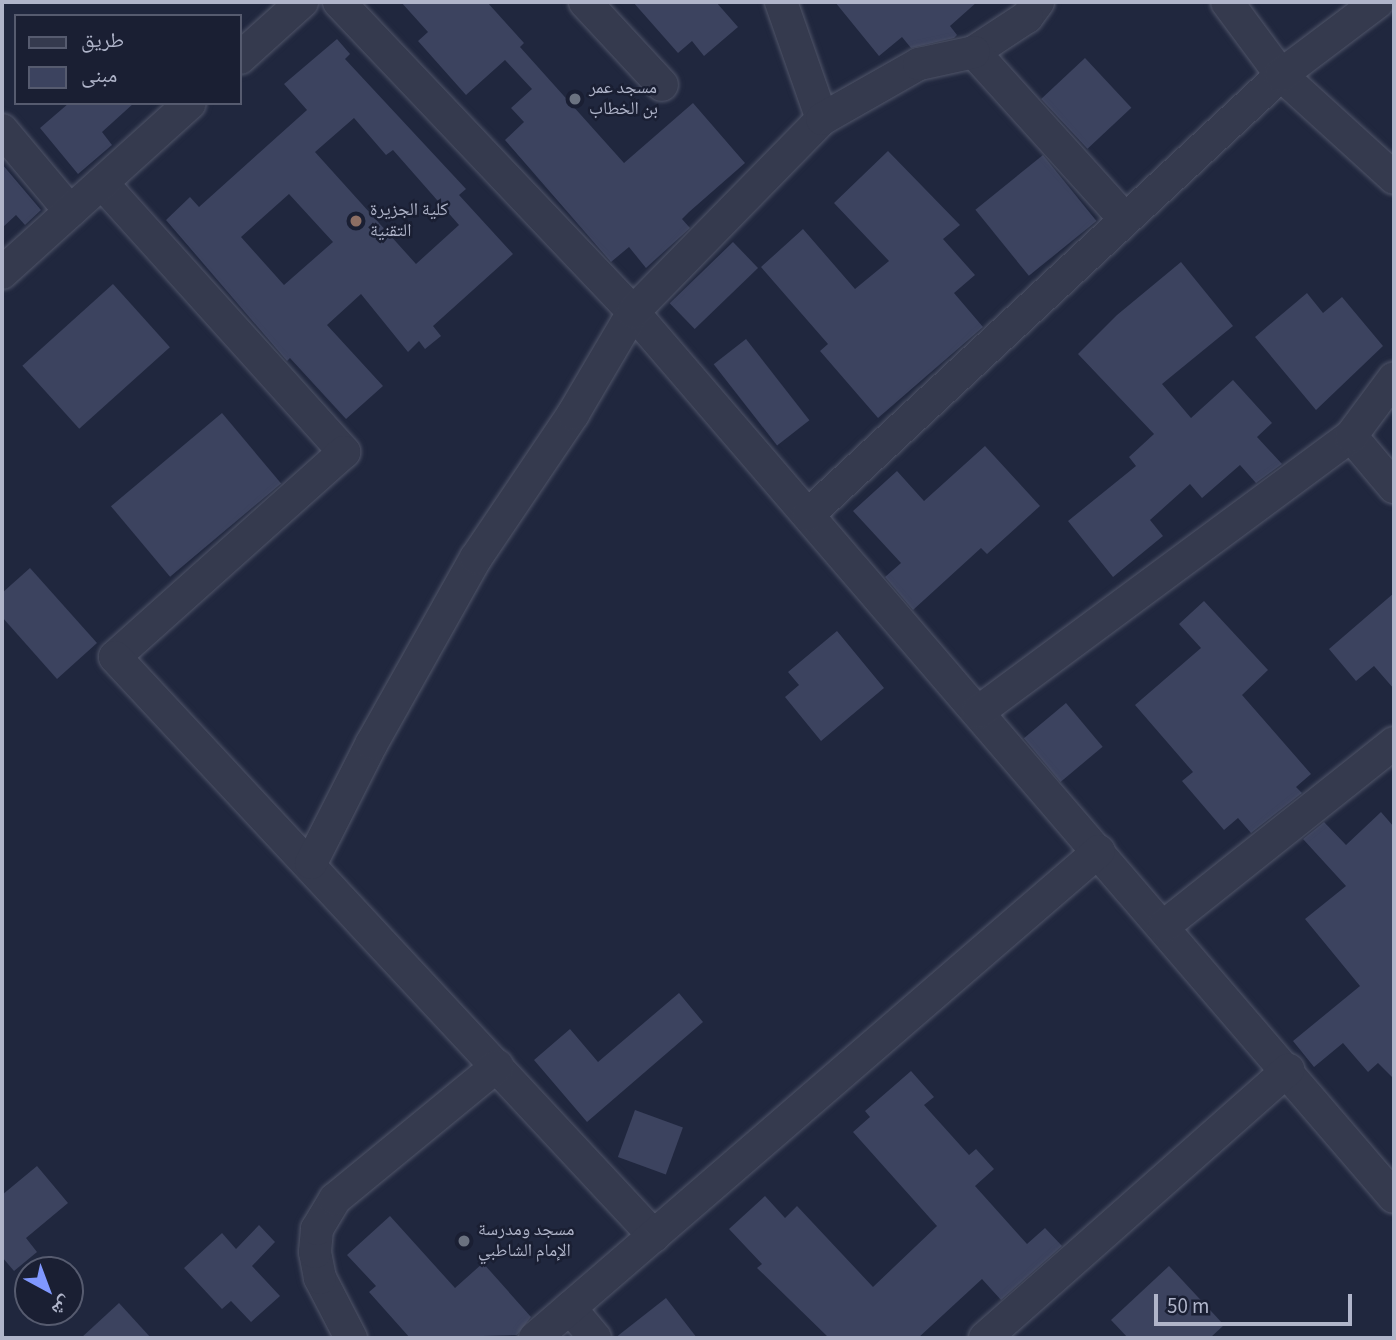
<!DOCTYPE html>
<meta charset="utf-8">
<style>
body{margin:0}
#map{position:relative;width:1396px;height:1340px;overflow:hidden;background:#20273e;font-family:"Source Sans 3","Noto Naskh Arabic",sans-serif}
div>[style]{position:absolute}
.building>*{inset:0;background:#3c435f;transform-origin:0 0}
.roads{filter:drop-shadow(0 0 2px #505569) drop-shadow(0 0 2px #505569)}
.minor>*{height:32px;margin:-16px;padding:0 16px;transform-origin:16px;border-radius:16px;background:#353a4e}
.dots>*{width:19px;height:19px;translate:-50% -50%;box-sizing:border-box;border:4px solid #1a1f33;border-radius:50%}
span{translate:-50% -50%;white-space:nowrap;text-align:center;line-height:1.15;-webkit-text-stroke:5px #1a1f33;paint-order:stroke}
.poi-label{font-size:18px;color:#b0b5ca}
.left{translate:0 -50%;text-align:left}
.frame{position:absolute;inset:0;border:4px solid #b0b5ca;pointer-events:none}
.legend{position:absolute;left:14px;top:14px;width:228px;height:91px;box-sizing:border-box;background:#1a1f33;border:2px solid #565b6f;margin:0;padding:9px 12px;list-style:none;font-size:21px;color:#b0b5ca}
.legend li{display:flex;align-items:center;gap:14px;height:35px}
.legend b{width:35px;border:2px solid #565b6f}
.north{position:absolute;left:14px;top:1256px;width:70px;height:70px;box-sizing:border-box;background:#1a1f33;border:2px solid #565b6f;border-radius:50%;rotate:139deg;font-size:19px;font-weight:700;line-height:28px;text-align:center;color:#b0b5ca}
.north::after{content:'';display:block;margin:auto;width:24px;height:32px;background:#8098ff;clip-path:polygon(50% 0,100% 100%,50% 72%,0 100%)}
.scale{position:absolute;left:1154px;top:1294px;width:198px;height:32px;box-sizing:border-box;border:4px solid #b0b5ca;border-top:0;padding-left:9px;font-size:21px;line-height:24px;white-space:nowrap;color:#b0b5ca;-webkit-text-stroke:5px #1a1f33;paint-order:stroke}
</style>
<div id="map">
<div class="building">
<div style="clip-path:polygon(401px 2px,487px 2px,524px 43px,520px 47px,624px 163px,693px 103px,745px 163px,689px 212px,682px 219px,690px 228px,646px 268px,629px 247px,611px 262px,505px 140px,524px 122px,511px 108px,532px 89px,505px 60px,466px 95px,418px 41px,428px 32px)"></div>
<div style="clip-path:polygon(633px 2px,716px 2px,738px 27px,704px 56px,692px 41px,678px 53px)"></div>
<div style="clip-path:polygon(835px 2px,977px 2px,950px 26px,957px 35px,954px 38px,911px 48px,902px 37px,879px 56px)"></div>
<div style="clip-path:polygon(evenodd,337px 39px,350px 54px,345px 59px,466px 189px,459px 195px,513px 254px,433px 326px,441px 336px,425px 349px,419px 341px,408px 352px,361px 294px,327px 325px,383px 386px,346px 419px,290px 358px,287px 361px,166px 220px,190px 197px,199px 207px,307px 110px,284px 84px,337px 39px,354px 118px,386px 155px,393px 150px,459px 225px,416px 264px,315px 152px,354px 118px,337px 39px,289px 194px,333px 242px,284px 285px,241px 237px,289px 194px)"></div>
<div style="left:1085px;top:58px;width:68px;height:60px;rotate:47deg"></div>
<div style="clip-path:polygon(69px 103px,134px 103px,102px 132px,112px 145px,78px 174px,40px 128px)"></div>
<div style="clip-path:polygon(888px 151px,960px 225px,943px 239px,975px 275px,954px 293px,983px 327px,878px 418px,820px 351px,828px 344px,761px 267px,803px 229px,855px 289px,889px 261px,834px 203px)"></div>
<div style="left:1043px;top:155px;width:85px;height:87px;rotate:51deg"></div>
<div style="clip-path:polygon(2px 164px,41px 210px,25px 225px,16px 215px,2px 228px)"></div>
<div style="left:733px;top:242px;width:36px;height:88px;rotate:46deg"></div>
<div style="clip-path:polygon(1181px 262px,1233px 326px,1162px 384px,1191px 418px,1233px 380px,1272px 423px,1257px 437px,1282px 464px,1256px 483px,1240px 465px,1202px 498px,1190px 484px,1150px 520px,1163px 536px,1113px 577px,1068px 521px,1136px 466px,1129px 457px,1154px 434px,1078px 354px,1117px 315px)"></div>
<div style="left:113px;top:284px;width:85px;height:122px;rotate:48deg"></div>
<div style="clip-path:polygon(1307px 293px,1323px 313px,1342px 297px,1383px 346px,1316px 410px,1255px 337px)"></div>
<div style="left:746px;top:339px;width:103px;height:41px;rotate:52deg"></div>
<div style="left:222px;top:413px;width:92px;height:145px;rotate:50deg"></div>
<div style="clip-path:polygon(985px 446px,1040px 506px,987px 554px,981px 548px,913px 610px,885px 577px,901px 563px,853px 511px,897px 471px,924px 501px)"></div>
<div style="clip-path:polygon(30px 568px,97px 643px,57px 679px,2px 617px,2px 593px)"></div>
<div style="clip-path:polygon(1394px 593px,1394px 689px,1374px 666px,1356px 681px,1329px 649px)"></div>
<div style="clip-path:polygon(1204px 601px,1268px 670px,1242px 695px,1311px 774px,1296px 787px,1302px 793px,1251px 833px,1238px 818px,1224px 830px,1182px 781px,1193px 772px,1135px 705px,1201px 648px,1179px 624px)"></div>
<div style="clip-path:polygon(837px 631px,884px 688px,821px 741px,785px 697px,799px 685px,788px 672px)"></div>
<div style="left:1066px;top:703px;width:57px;height:55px;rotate:50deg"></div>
<div style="clip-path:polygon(1381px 812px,1394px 827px,1394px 1079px,1378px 1063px,1368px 1072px,1343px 1043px,1314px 1067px,1293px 1041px,1360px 986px,1305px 919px,1346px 886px,1303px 839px,1324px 822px,1346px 845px)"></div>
<div style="clip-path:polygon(679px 993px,703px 1022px,587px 1122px,534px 1060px,570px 1029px,598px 1062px)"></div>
<div style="clip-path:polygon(911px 1071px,934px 1097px,924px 1105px,969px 1155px,976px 1149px,994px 1169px,975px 1186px,1027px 1244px,1045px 1228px,1062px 1246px,1001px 1300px,982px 1279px,918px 1338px,829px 1338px,757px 1268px,762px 1264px,729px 1229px,765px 1196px,785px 1218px,797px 1206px,873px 1287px,937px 1226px,853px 1132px,870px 1117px,865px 1111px)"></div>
<div style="left:635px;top:1110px;width:51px;height:50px;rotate:20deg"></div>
<div style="clip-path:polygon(37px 1166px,68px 1203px,26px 1238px,37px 1252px,14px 1271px,2px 1257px,2px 1195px)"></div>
<div style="clip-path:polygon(390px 1216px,455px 1288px,483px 1263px,531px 1317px,517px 1335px,410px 1338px,369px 1292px,376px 1286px,347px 1255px)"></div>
<div style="clip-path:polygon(259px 1225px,275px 1242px,252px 1266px,280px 1296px,251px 1322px,231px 1301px,222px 1309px,184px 1268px,222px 1233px,236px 1249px)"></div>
<div style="clip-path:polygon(1169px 1266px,1224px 1325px,1210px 1338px,1128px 1338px,1111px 1320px)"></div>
<div style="clip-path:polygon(666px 1298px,697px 1338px,615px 1338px)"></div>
<div style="clip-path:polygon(119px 1303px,151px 1338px,81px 1338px)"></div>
</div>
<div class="roads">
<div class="minor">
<div style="left:339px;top:2px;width:427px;rotate:46.5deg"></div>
<div style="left:633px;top:312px;width:1167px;rotate:49.31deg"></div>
<div style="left:585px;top:2px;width:113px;rotate:47.1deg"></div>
<div style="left:781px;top:2px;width:124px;rotate:70.7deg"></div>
<div style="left:1038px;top:2px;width:19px;rotate:126deg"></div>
<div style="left:1027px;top:17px;width:64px;rotate:146.6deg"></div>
<div style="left:974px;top:52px;width:222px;rotate:47.9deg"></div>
<div style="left:1227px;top:2px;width:91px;rotate:53.5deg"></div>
<div style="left:1281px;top:75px;width:153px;rotate:42.3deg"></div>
<div style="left:240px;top:58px;width:84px;rotate:-42.1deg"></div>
<div style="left:2px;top:130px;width:106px;rotate:50deg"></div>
<div style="left:102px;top:183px;width:362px;rotate:48deg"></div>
<div style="left:344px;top:452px;width:307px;rotate:138.2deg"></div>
<div style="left:115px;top:657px;width:791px;rotate:47.05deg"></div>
<div style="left:2px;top:273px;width:253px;rotate:-42.1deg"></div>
<div style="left:1351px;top:436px;width:67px;rotate:49.9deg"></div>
<div style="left:808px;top:515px;width:646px;rotate:-42.93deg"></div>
<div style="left:1281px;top:75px;width:121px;rotate:-37deg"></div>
<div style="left:978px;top:712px;width:464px;rotate:-36.5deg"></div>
<div style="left:1351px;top:436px;width:72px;rotate:-53.4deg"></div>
<div style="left:311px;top:863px;width:135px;rotate:-63.1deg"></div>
<div style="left:372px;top:743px;width:212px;rotate:-60.7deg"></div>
<div style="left:476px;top:558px;width:174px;rotate:-56deg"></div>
<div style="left:573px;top:414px;width:118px;rotate:-59.5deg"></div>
<div style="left:633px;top:312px;width:270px;rotate:-45.6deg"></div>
<div style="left:822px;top:119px;width:112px;rotate:-29.6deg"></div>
<div style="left:919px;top:64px;width:56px;rotate:-12.3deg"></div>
<div style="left:1164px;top:926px;width:294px;rotate:-38.5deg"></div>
<div style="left:570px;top:1308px;width:39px;rotate:50deg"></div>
<div style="left:351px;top:1338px;width:68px;rotate:-117.3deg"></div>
<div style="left:320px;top:1278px;width:26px;rotate:-101deg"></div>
<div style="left:315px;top:1252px;width:23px;rotate:-85deg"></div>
<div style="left:317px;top:1229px;width:35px;rotate:-59deg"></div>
<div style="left:335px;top:1199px;width:210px;rotate:-39.4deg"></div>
<div style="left:535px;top:1338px;width:745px;rotate:-40.81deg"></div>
<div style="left:985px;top:1338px;width:405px;rotate:-41.5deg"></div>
</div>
</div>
<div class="dots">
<div style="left:575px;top:99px;background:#6b7280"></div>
<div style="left:356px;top:221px;background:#8d6e63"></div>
<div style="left:464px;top:1241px;background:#6b7280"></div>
</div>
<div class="poi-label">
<span class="left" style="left:589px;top:99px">مسجد عمر<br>بن الخطاب</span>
<span class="left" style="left:370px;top:221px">كلية الجزيرة<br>التقنية</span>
<span class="left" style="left:478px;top:1241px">مسجد ومدرسة<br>الإمام الشاطبي</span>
</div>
<div class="frame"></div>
<ul class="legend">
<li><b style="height:9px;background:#353a4e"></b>طريق</li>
<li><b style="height:19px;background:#3c435f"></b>مبنى</li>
</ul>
<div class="north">ش</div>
<div class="scale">50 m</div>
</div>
